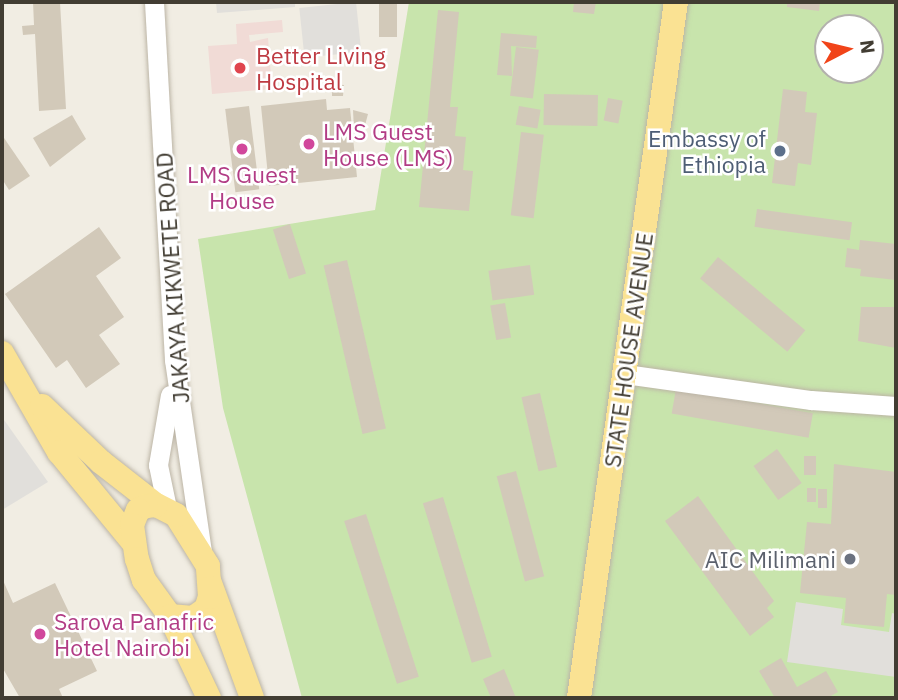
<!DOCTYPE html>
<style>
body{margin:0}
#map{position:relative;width:898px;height:700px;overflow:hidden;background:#f1ede3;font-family:"IBM Plex Sans",sans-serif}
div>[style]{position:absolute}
.medical>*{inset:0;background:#f1dbd6}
.green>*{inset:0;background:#c8e4ac}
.parking>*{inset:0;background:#e1dfdb;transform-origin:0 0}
.building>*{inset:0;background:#d2c9b9;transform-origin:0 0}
.roads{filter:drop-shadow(0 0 2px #bcb5a6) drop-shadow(0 0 2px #bcb5a6)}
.minor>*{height:19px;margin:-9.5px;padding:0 9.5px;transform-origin:9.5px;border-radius:9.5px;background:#fff}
.major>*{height:24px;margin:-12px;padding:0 12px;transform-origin:12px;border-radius:12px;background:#fae293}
.dots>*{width:19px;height:19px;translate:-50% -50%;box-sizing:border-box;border:4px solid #fff;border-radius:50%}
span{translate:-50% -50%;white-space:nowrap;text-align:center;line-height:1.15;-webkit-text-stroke:5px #fff;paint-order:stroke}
.health-label{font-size:23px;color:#be3a42}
.left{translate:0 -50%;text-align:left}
.hotel-label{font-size:23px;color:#b23c85}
.service-label{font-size:23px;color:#4e5e75}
.right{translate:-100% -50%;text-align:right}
.street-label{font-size:23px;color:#423d33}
.worship-label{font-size:23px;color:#5b616d}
.frame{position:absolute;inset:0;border:4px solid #423d33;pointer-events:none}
.north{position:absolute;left:814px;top:14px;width:70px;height:70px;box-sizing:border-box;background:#fff;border:2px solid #b3b1ad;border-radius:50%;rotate:83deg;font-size:19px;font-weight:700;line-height:28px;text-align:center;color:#423d33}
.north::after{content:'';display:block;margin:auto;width:24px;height:32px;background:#f14419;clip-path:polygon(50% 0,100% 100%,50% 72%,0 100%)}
</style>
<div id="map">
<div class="medical">
<div style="clip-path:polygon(282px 20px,283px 32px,249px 35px,250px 42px,268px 38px,272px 89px,212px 94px,208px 46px,237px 44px,236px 24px)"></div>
</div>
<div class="green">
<div style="clip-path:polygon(evenodd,409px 2px,896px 2px,896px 698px,302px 698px,223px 408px,198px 239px,375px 210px,409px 2px,828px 28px,870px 28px,870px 70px,828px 70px,828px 28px)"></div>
</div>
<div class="parking">
<div style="clip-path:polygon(216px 2px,295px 2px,295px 7px,217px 13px)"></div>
<div style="left:356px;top:2px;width:50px;height:57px;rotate:84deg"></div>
<div style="clip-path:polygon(2px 417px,48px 482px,2px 510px)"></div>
<div style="clip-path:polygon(796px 602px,843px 609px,841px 625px,889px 632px,892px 613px,896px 614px,896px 677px,787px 662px)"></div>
</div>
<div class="building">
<div style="clip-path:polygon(33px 2px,60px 2px,66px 109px,39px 111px,35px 34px,23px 35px,22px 26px,34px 25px)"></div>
<div style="left:379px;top:2px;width:18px;height:35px"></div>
<div style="clip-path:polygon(574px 2px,596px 2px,594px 14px,573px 12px)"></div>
<div style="clip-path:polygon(787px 2px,820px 2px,819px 11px,787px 7px)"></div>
<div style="clip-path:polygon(438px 10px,459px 12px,450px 107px,458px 107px,455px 136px,466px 137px,463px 170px,473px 171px,469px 211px,419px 207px)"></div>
<div style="clip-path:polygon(501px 33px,537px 36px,536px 48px,511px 46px,512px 76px,497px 75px)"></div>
<div style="left:516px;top:47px;width:23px;height:49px;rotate:7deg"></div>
<div style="clip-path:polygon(332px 84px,344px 85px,343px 96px,332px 96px)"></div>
<div style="clip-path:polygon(783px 89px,807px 92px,805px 112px,817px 113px,811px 165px,798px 163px,795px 186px,772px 183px)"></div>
<div style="left:544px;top:94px;width:54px;height:31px;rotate:1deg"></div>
<div style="left:608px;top:98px;width:15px;height:23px;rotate:11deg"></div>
<div style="clip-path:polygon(326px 99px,327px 110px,350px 108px,357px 177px,269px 186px,261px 106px)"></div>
<div style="left:249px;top:106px;width:84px;height:24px;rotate:83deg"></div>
<div style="left:519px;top:106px;width:22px;height:19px;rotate:10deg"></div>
<div style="clip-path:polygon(353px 110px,368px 114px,364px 129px,354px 130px)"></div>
<div style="clip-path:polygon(72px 115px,86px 139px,50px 167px,33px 138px)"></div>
<div style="left:521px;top:132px;width:23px;height:84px;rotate:7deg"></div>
<div style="clip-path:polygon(2px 135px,30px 176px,9px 190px,2px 179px)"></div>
<div style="left:757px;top:209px;width:96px;height:18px;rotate:8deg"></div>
<div style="left:290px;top:224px;width:52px;height:18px;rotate:72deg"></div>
<div style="clip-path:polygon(99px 227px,121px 258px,96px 276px,124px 317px,99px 335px,120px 364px,86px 388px,67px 360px,56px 368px,5px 294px)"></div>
<div style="clip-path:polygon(860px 240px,896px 244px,896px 280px,860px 276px,861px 269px,845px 267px,847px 248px,859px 250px)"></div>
<div style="left:718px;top:257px;width:114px;height:28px;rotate:40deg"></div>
<div style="left:347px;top:260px;width:173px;height:24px;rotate:77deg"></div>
<div style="left:530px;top:265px;width:30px;height:42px;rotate:82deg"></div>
<div style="left:505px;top:303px;width:35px;height:15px;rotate:80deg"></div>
<div style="clip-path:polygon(861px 307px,896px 307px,896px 348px,858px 341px)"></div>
<div style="left:676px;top:389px;width:139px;height:25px;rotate:10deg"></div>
<div style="left:540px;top:393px;width:76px;height:19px;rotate:77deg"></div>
<div style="left:777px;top:449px;width:42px;height:29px;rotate:54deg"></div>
<div style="left:804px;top:456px;width:12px;height:19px"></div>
<div style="clip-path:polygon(834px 464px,896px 472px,896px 595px,887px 594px,884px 627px,844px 623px,846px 598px,800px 593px,807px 522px,831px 524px)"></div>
<div style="left:516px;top:471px;width:109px;height:20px;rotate:75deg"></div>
<div style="left:807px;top:488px;width:9px;height:14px"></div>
<div style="left:818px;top:489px;width:9px;height:19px"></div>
<div style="clip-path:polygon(698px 496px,774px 601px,767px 608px,774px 617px,750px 636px,665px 521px)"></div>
<div style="left:443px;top:497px;width:167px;height:21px;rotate:73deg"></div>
<div style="left:366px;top:514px;width:171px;height:23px;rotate:72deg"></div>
<div style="clip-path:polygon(2px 578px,13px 603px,55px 583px,97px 671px,59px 689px,63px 698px,20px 698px,2px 667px)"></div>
<div style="clip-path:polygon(781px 658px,797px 687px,826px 671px,838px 692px,827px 698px,775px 698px,759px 671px)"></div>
<div style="clip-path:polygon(504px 669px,516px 698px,491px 698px,483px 679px)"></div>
</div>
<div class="roads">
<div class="minor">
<div style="left:154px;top:2px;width:359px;rotate:86.8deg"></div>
<div style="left:174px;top:360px;width:195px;rotate:81.7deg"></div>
<div style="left:625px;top:374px;width:188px;rotate:8deg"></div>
<div style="left:811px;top:400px;width:85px;rotate:4deg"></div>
<div style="left:167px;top:508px;width:44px;rotate:-101.8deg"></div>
<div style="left:158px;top:465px;width:71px;rotate:-80.3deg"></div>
</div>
<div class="major">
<div style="left:2px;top:353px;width:114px;rotate:60.1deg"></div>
<div style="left:59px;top:452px;width:115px;rotate:50.6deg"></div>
<div style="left:42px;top:406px;width:81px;rotate:43.5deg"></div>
<div style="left:101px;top:462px;width:70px;rotate:38deg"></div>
<div style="left:210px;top:583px;width:122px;rotate:69.9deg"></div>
<div style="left:170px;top:616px;width:23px;rotate:5deg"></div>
<div style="left:193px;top:618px;width:16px;rotate:-35deg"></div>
<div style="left:206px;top:609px;width:13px;rotate:-72deg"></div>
<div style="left:210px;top:597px;width:31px;rotate:-94deg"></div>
<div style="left:208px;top:566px;width:60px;rotate:-122.1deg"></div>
<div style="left:176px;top:515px;width:22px;rotate:-153deg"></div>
<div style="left:156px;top:505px;width:10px;rotate:174deg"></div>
<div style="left:146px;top:506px;width:9px;rotate:153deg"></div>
<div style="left:138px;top:510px;width:16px;rotate:112deg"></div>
<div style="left:132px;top:525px;width:34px;rotate:82deg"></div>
<div style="left:137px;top:559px;width:22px;rotate:72deg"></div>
<div style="left:144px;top:580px;width:44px;rotate:54.2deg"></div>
<div style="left:170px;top:616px;width:91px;rotate:64.6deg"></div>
<div style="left:579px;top:698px;width:703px;rotate:-82.07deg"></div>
</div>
</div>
<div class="dots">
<div style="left:240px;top:68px;background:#e0444e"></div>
<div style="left:309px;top:144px;background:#d1479c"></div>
<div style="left:242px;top:149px;background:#d1479c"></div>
<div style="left:780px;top:151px;background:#5c6f8a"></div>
<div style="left:850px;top:559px;background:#6b7280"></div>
<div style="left:40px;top:634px;background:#d1479c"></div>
</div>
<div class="health-label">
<span class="left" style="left:256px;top:68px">Better Living<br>Hospital</span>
</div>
<div class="hotel-label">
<span class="left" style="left:323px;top:144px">LMS Guest<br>House (LMS)</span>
<span style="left:242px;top:187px">LMS Guest<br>House</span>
<span class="left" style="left:54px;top:634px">Sarova Panafric<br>Hotel Nairobi</span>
</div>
<div class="service-label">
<span class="right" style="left:766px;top:151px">Embassy of<br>Ethiopia</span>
</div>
<div class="street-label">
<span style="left:172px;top:278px;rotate:-94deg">JAKAYA KIKWETE ROAD</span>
<span style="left:628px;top:350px;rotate:-82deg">STATE HOUSE AVENUE</span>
</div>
<div class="worship-label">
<span class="right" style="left:836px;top:559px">AIC Milimani</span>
</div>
<div class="frame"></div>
<div class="north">N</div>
</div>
